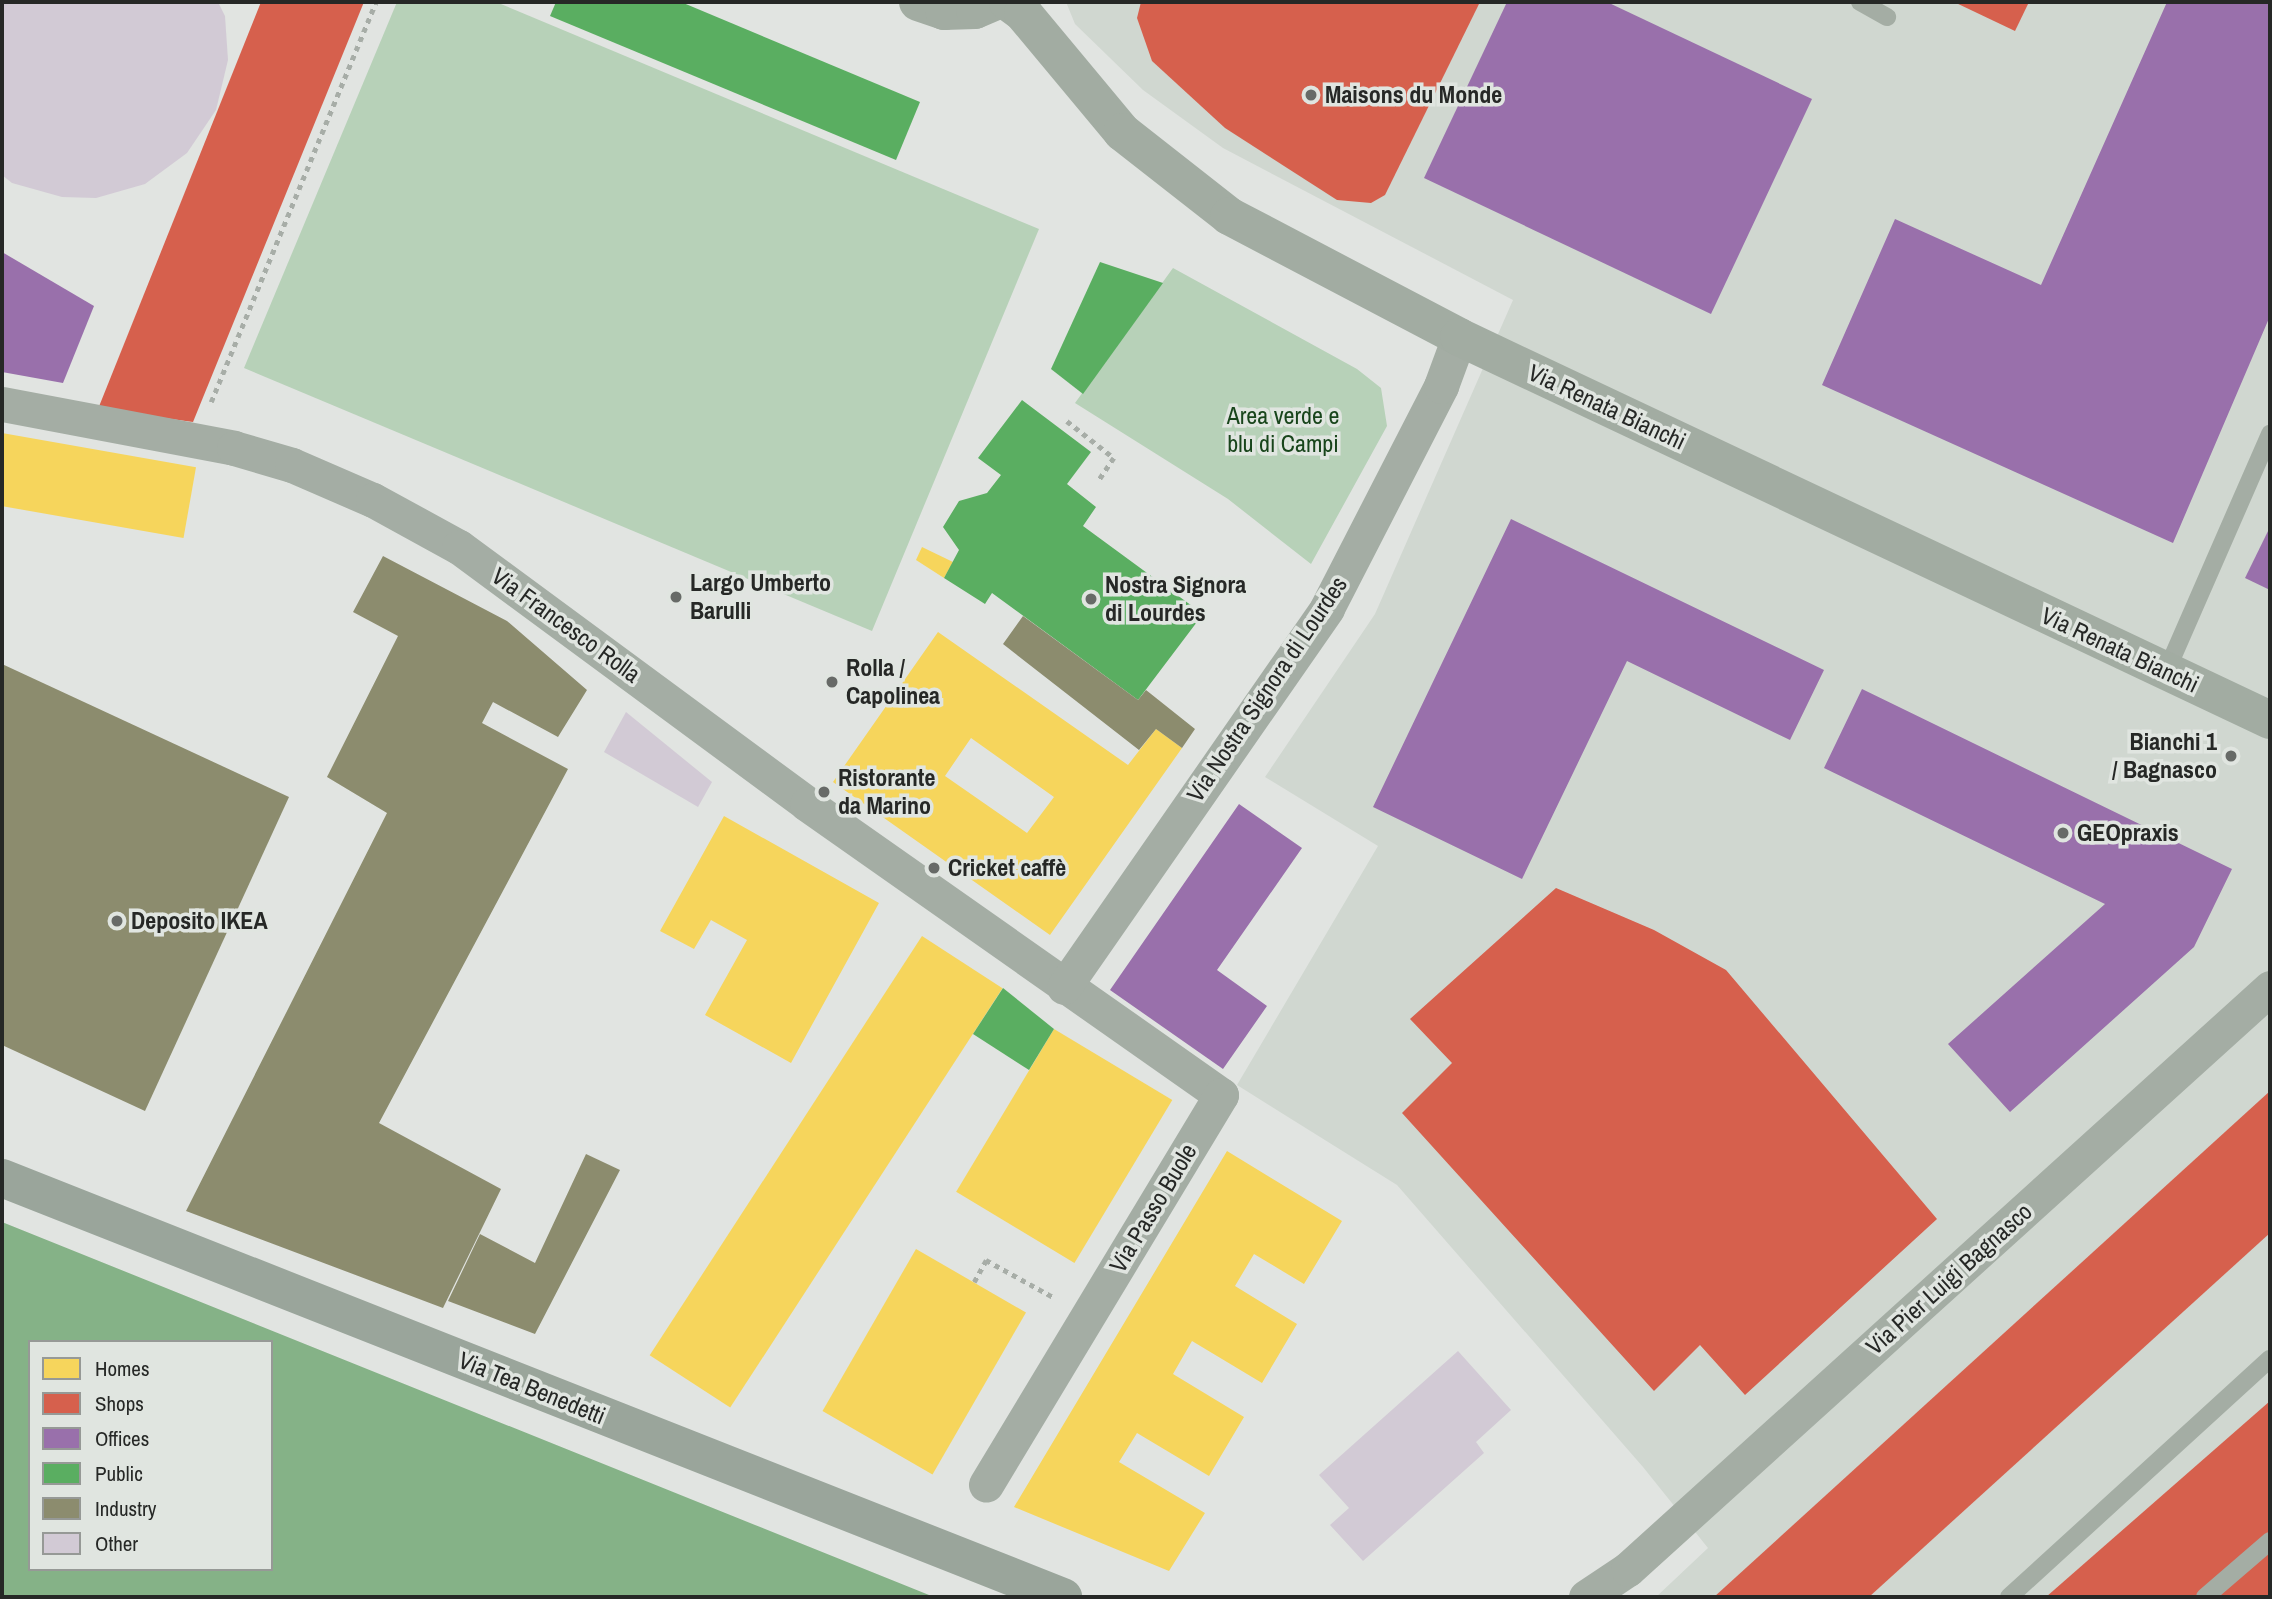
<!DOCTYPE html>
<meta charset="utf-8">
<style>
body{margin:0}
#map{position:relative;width:2272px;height:1599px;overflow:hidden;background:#e1e4e1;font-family:"Archivo Narrow",sans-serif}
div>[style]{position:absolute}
.built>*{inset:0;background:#d0d7d0}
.green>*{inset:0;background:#b7d1b8}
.water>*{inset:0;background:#85b287}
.homes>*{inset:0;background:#f6d55c;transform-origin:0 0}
.shops>*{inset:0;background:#d6604d}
.offices>*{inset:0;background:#9970ab}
.public>*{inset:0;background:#5aae61}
.industry>*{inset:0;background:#8c8c6e}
.building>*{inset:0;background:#d2cad5}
.path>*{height:4.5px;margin-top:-2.25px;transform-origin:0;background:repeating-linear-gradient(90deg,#a7ada7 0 5px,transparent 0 10px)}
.lane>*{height:18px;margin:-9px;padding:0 9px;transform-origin:9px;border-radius:9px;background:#a4ada4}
.street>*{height:35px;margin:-17.5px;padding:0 17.5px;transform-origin:17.5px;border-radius:17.5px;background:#a4ada4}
.secondary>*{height:38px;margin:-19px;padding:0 19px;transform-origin:19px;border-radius:19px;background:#a2aca2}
.primary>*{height:38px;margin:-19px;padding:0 19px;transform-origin:19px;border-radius:19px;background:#9aa59b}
.dots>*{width:19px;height:19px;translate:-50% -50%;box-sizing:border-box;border:4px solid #e0e5e0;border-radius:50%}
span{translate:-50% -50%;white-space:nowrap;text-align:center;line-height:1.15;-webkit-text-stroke:7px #e0e5e0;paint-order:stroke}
.poi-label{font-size:24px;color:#262826;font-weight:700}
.left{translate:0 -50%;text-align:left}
.right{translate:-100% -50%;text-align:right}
.street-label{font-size:24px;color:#262826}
.park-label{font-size:24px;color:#18451b}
.frame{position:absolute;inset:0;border:4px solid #262826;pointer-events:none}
.legend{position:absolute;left:28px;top:1340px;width:245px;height:231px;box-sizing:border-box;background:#e0e5e0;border:2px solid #969996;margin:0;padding:9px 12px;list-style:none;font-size:21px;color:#262826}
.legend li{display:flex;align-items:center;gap:14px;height:35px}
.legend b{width:35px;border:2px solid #969996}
</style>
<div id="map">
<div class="built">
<div style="clip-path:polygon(1066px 2px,2270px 2px,2270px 1597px,1656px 1597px,1708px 1548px,1643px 1467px,1397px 1185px,1237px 1085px,1378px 846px,1265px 777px,1375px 614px,1513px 300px,1223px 148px,1143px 90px,1075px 24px)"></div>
</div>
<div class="green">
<div style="clip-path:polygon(397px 2px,496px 2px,1039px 229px,872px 631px,244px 368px)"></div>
<div style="clip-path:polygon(1173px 268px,1357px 369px,1381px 388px,1387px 426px,1311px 564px,1228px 499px,1075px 403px)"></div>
</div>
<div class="water">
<div style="clip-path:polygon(evenodd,2px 1222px,934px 1597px,2px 1597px,2px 1222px,30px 1342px,271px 1342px,271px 1569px,30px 1569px,30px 1342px)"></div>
</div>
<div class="homes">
<div style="left:2px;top:433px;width:197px;height:72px;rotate:10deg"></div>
<div style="clip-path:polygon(922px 547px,953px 562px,944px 578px,916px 560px)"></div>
<div style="clip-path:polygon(evenodd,938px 632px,1128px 765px,1156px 729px,1182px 748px,1050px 935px,833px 782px,938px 632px,971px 738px,1054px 797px,1027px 833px,945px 776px,971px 738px)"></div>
<div style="clip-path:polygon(724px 816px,879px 903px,791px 1063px,705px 1015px,747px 940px,711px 920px,694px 949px,660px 931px)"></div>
<div style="left:922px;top:936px;width:96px;height:500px;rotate:33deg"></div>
<div style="left:1054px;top:1029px;width:138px;height:190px;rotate:31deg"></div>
<div style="clip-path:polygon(1227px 1151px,1342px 1221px,1304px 1284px,1254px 1254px,1235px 1286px,1297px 1324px,1262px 1383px,1192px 1341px,1173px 1374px,1244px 1417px,1209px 1476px,1137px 1433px,1119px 1462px,1205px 1513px,1169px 1571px,1014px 1507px)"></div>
<div style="left:916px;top:1249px;width:127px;height:187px;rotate:30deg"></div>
</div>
<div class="shops">
<div style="clip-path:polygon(261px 2px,364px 2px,193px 422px,98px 409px)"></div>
<div style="clip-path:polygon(1141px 2px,1480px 2px,1385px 195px,1371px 203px,1337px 200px,1225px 128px,1152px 61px,1137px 18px)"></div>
<div style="clip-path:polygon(1954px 2px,2029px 2px,2015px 31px)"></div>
<div style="clip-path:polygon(1556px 888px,1654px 930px,1726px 970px,1937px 1219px,1745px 1395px,1700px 1345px,1654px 1391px,1402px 1113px,1452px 1063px,1410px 1019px)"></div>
<div style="clip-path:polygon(2270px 1091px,2270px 1233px,1869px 1597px,1714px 1597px)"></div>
<div style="clip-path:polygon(2270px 1401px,2270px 1597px,2046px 1597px)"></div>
</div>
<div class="offices">
<div style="clip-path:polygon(1507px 2px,1607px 2px,1812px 99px,1711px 314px,1424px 178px)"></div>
<div style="clip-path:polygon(2167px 2px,2270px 2px,2270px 316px,2173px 543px,1822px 385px,1895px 219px,2041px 285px)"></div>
<div style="clip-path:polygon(2px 252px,94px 306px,63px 383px,2px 372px)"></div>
<div style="clip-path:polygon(1511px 519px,1824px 670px,1790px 740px,1627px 661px,1522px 879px,1373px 807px)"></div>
<div style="clip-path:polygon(2270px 527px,2270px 590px,2245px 578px)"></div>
<div style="clip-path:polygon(1862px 689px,2232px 869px,2194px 947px,2010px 1112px,1948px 1044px,2105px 904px,1824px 768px)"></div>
<div style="clip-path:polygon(1239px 804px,1302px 848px,1217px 970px,1267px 1006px,1223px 1069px,1110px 990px)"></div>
</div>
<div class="public">
<div style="clip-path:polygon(556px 2px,681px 2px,920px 102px,896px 160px,550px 16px)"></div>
<div style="clip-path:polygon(1100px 262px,1163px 283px,1083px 394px,1051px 369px)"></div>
<div style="clip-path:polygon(1022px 400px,1091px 452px,1067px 484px,1096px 507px,1083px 526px,1203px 614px,1138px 700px,992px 593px,985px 604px,944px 578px,959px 550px,943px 527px,959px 501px,987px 493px,1001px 475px,978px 458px)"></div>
<div style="clip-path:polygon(1003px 988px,1054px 1029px,1029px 1070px,973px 1034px)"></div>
</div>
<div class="industry">
<div style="clip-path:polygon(383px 556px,507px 621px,587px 690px,558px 737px,493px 702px,482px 723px,568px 769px,379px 1123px,501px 1189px,443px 1308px,186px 1211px,387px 813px,327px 777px,398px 636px,353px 612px)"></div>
<div style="clip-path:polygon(1023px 616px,1138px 700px,1146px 690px,1195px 729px,1182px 748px,1156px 729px,1139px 750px,1003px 644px)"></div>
<div style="clip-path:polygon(2px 664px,289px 797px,145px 1111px,2px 1045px)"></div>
<div style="clip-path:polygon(586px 1154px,620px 1170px,535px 1334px,448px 1301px,480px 1234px,535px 1263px)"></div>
</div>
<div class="building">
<div style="clip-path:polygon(2px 2px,218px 2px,225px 16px,228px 60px,216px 110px,187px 153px,145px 184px,96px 198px,62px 197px,12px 183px,2px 175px)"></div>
<div style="clip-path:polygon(626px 712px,712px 782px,698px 807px,604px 752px)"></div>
<div style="clip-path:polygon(1458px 1351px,1511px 1410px,1476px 1442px,1484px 1453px,1363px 1561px,1330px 1525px,1349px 1508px,1319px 1475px)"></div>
</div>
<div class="path">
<div style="left:211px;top:402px;width:433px;rotate:-67.6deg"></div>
<div style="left:1067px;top:421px;width:60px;rotate:38.2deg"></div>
<div style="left:1114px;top:458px;width:27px;rotate:124deg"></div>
<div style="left:974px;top:1282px;width:25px;rotate:-61deg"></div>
<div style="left:986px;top:1260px;width:77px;rotate:28.9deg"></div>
</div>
<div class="lane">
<div style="left:1860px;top:2px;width:31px;rotate:29deg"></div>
<div style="left:2166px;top:672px;width:260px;rotate:-66.4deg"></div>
<div style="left:2009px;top:1597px;width:353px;rotate:-42.4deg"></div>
<div style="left:2205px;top:1597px;width:86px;rotate:-40.7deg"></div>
</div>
<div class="street">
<div style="left:2px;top:404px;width:236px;rotate:10.7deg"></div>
<div style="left:234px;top:448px;width:60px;rotate:16.3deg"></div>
<div style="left:292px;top:465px;width:88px;rotate:23.4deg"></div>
<div style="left:373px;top:500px;width:98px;rotate:28.7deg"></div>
<div style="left:459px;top:547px;width:433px;rotate:36.4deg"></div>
<div style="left:807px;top:804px;width:506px;rotate:35.1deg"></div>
<div style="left:1221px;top:1095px;width:455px;rotate:121.1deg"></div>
<div style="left:1064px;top:987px;width:461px;rotate:-55.2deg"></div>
<div style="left:1327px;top:608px;width:250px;rotate:-62.8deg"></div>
<div style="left:1441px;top:386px;width:52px;rotate:-69.8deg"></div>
<div style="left:1586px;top:1597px;width:50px;rotate:-33.7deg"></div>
<div style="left:1628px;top:1569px;width:866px;rotate:-42.14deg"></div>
</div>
<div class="secondary">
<div style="left:918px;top:2px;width:28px;rotate:19deg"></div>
<div style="left:944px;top:11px;width:31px;rotate:-2deg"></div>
<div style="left:975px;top:10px;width:21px;rotate:-23deg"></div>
<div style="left:1008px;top:2px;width:19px;rotate:36deg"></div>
<div style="left:1023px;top:13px;width:155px;rotate:50.2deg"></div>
<div style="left:1122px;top:132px;width:136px;rotate:38.1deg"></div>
<div style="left:1229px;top:216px;width:260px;rotate:27.7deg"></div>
<div style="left:1459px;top:337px;width:897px;rotate:25.28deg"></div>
</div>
<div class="primary">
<div style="left:2px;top:1178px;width:1141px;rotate:21.55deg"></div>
</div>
<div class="dots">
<div style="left:1311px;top:95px;background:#676a67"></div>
<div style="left:676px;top:597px;background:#676a67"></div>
<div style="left:1091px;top:599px;background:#676a67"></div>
<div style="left:832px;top:682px;background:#676a67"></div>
<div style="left:2231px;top:756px;background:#676a67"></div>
<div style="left:824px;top:792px;background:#676a67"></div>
<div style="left:2063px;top:833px;background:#676a67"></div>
<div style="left:934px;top:868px;background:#676a67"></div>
<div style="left:117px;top:921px;background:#676a67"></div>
</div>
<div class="poi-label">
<span class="left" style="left:1325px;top:95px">Maisons du Monde</span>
<span class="left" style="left:690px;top:597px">Largo Umberto<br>Barulli</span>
<span class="left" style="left:1105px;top:599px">Nostra Signora<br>di Lourdes</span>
<span class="left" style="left:846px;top:682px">Rolla /<br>Capolinea</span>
<span class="right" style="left:2217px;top:756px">Bianchi 1<br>/ Bagnasco</span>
<span class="left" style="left:838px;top:792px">Ristorante<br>da Marino</span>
<span class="left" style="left:2077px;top:833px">GEOpraxis</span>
<span class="left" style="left:948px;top:868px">Cricket caffè</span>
<span class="left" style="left:131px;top:921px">Deposito IKEA</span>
</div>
<div class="street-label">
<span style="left:1607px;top:407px;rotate:25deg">Via Renata Bianchi</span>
<span style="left:566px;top:625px;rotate:36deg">Via Francesco Rolla</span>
<span style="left:2120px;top:650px;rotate:25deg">Via Renata Bianchi</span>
<span style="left:1267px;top:689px;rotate:-56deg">Via Nostra Signora di Lourdes</span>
<span style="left:1153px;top:1208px;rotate:-59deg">Via Passo Buole</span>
<span style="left:1949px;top:1279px;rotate:-42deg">Via Pier Luigi Bagnasco</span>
<span style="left:532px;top:1388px;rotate:22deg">Via Tea Benedetti</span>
</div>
<div class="park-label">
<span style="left:1283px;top:430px">Area verde e<br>blu di Campi</span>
</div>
<div class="frame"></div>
<ul class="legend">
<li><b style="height:19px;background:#f6d55c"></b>Homes</li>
<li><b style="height:19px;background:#d6604d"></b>Shops</li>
<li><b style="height:19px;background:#9970ab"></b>Offices</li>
<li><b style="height:19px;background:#5aae61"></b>Public</li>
<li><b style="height:19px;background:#8c8c6e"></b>Industry</li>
<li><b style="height:19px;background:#d2cad5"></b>Other</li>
</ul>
</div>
